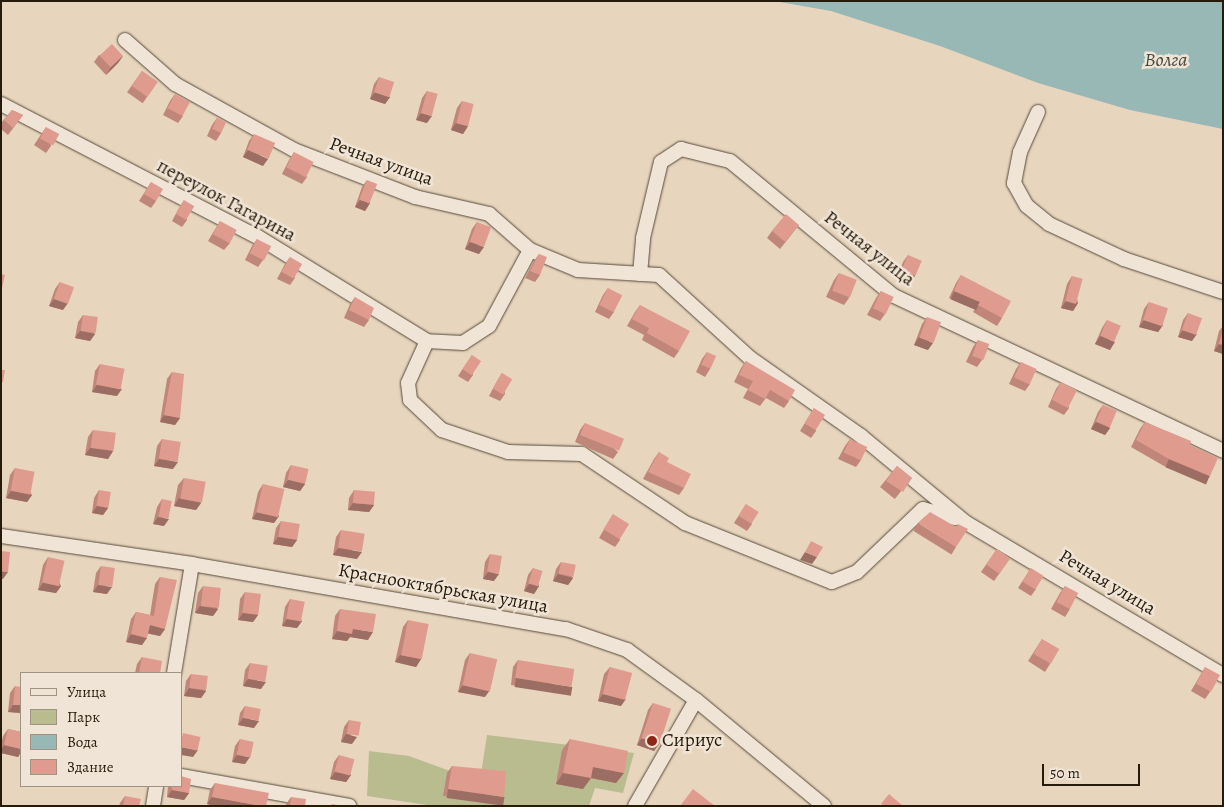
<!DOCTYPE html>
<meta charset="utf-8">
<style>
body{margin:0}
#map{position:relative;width:1224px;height:807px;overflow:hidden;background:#e7d5be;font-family:Alegreya,serif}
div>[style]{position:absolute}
.green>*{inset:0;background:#b9bc8f}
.water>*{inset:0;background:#97b8b5}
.roads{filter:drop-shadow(0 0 1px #564938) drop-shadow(0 0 1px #564938)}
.minor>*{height:14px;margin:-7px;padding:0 7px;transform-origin:7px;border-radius:7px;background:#efe4d5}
.wall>*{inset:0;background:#c0867a;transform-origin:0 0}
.shaded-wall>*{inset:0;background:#9c6d63;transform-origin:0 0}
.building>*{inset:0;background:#df9c8e;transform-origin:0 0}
.dots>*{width:14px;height:14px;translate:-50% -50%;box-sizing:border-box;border:2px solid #efe4d5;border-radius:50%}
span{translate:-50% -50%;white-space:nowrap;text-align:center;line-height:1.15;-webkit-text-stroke:5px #efe4d5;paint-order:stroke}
.street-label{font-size:19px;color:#261a0b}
.poi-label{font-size:19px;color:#261a0b}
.left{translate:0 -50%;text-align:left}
.water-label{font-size:20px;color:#48493e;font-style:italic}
.frame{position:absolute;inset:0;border:2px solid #261a0b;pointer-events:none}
.legend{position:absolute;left:20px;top:672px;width:162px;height:115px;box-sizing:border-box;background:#efe4d5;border:1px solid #9f9384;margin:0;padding:6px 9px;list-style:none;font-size:15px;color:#261a0b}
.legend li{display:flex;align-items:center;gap:10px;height:25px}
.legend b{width:25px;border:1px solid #9f9384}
.scale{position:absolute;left:1042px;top:764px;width:98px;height:22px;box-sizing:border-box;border:2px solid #261a0b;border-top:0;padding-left:6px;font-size:15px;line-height:18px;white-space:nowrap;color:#261a0b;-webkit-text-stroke:4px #efe4d5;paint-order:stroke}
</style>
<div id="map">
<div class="green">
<div style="clip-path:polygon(487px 735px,634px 753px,623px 793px,595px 788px,589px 806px,434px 806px,367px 796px,369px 751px,409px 756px,450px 771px,481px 774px)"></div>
</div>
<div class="water">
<div style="clip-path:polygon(774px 1px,1223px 1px,1223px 129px,1130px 110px,1038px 83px,940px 46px,831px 11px)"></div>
</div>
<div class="roads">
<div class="minor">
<div style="left:125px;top:40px;width:67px;rotate:41.3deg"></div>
<div style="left:175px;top:84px;width:136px;rotate:29deg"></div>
<div style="left:294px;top:150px;width:130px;rotate:21.2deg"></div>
<div style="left:415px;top:197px;width:76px;rotate:12.9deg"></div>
<div style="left:489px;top:214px;width:55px;rotate:41.3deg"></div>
<div style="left:530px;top:250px;width:52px;rotate:22.6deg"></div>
<div style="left:578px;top:270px;width:81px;rotate:3.5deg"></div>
<div style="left:659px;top:275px;width:123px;rotate:42.4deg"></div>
<div style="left:750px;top:358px;width:136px;rotate:35.1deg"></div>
<div style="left:861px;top:436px;width:135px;rotate:39.6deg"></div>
<div style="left:965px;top:522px;width:300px;rotate:30.7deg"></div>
<div style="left:1px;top:104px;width:289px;rotate:27.4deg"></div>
<div style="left:258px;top:237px;width:198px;rotate:31.6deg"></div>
<div style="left:1038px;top:112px;width:44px;rotate:114.2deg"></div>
<div style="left:1020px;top:152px;width:32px;rotate:101deg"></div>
<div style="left:1014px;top:183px;width:26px;rotate:61deg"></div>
<div style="left:1027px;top:206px;width:28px;rotate:39deg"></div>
<div style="left:1049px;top:224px;width:83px;rotate:25deg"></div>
<div style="left:1124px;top:259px;width:104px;rotate:18.4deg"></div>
<div style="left:530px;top:250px;width:86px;rotate:118.3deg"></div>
<div style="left:489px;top:326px;width:31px;rotate:147deg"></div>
<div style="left:463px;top:343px;width:36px;rotate:-177deg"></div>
<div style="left:427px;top:341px;width:46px;rotate:114.3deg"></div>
<div style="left:408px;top:383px;width:17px;rotate:83deg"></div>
<div style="left:410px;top:400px;width:44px;rotate:43.2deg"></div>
<div style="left:442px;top:430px;width:70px;rotate:18.4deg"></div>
<div style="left:508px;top:452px;width:74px;rotate:1.5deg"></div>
<div style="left:582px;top:454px;width:124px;rotate:33.8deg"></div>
<div style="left:685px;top:523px;width:158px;rotate:21.9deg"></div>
<div style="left:832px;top:582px;width:27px;rotate:-22deg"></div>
<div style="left:857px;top:572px;width:91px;rotate:-43.7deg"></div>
<div style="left:923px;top:509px;width:33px;rotate:16deg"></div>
<div style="left:640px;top:274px;width:36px;rotate:-85deg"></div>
<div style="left:643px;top:238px;width:78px;rotate:-76.7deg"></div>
<div style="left:661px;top:162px;width:24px;rotate:-33deg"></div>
<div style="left:681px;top:149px;width:50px;rotate:13.8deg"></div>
<div style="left:730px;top:161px;width:212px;rotate:39.5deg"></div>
<div style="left:894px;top:296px;width:364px;rotate:25.2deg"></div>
<div style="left:1px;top:536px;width:193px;rotate:8.3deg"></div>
<div style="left:192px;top:564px;width:380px;rotate:9.9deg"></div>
<div style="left:566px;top:629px;width:65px;rotate:19deg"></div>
<div style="left:627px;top:650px;width:85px;rotate:35.9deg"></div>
<div style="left:696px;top:700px;width:166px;rotate:39.6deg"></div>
<div style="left:174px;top:673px;width:110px;rotate:-80.6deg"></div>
<div style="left:181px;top:776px;width:171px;rotate:10.1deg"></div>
<div style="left:153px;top:806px;width:20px;rotate:-81deg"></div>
<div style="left:635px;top:806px;width:122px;rotate:-60.1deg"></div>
</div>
</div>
<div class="wall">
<div style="clip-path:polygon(99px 55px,123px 56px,118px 63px,106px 75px,94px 62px)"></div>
<div style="left:142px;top:71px;width:19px;height:26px;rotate:35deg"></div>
<div style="clip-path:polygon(379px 77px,390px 97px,385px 104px,370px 99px,374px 84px)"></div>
<div style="clip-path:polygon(427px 91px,427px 123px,416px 120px,422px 98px)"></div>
<div style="clip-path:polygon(175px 94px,183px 116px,178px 123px,163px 115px,170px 101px)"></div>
<div style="clip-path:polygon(462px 101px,468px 126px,463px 134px,451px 130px,457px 108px)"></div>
<div style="clip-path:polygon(12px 110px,23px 115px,8px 135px,1px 129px,1px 123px)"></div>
<div style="clip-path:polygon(217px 118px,221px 133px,216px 141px,207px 136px,212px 125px)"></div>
<div style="clip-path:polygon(46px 127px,51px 146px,46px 153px,34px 145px)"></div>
<div style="clip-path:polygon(254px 134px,263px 166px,243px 157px,249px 141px)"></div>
<div style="clip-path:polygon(294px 152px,307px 177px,302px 184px,282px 174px,289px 160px)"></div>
<div style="clip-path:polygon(367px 180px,370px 203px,365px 211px,355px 207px,362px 187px)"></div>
<div style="clip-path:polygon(151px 182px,156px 201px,151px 208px,139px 201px)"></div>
<div style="clip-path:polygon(184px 200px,187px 220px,182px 227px,172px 221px,179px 208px)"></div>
<div style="clip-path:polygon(220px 221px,230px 243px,224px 250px,208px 241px)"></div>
<div style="clip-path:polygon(477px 222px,479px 254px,465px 249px,472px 229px)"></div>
<div style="clip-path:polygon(799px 225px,780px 249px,767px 238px,772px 231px)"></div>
<div style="clip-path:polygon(257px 239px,263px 260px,258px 267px,245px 260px,252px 246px)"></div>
<div style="clip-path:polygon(539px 254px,540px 275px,535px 282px,525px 278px,534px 261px)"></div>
<div style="clip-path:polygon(908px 255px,915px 276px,910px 283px,897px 277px,903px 262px)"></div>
<div style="clip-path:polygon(290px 257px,295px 278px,290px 285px,277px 279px,285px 264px)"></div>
<div style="clip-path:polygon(839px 273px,849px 298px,844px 305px,826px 297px,834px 280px)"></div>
<div style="clip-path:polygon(961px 275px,1002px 318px,997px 326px,973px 312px,975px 309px,949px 298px,956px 283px)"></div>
<div style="clip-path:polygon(1072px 276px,1078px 303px,1073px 311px,1061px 308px,1067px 284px)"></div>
<div style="clip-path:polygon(60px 282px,63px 310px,49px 306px,55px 289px)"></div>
<div style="clip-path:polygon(608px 288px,614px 312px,609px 319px,595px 312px,603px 295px)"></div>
<div style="clip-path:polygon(881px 291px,885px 314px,880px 321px,867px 315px,876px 298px)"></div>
<div style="clip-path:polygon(355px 297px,369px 320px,364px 327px,344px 318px,350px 304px)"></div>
<div style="clip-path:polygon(1149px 302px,1163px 325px,1158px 332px,1139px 327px,1144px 309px)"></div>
<div style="clip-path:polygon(640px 305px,679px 351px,674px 358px,642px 340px,644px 335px,627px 326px,635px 312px)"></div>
<div style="clip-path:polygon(1188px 313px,1192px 341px,1178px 337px,1183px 320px)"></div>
<div style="clip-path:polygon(83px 315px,95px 334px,90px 341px,75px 338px,78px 322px)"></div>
<div style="clip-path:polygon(927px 317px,928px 350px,914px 345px,922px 324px)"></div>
<div style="clip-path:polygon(1107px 320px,1110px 350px,1095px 344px,1102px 328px)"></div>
<div style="clip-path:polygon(1223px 326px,1223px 354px,1214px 351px,1219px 331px)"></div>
<div style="clip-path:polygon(978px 340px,982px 360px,977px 367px,966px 362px,973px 347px)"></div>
<div style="clip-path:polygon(707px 352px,710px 369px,705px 377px,696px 372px,702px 359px)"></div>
<div style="clip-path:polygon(472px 355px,473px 375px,468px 382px,458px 376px)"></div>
<div style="clip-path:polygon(746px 361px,789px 401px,784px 408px,766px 398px,760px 406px,743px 398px,748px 389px,734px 382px,741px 368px)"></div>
<div style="clip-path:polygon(1021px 362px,1030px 384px,1025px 391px,1009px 384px,1016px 369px)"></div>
<div style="clip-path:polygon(100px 364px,117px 396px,92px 392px,95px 371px)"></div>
<div style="clip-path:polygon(172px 372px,180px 418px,175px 425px,160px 422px,167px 379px)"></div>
<div style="clip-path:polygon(502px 373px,505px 394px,500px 401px,489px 396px,497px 381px)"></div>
<div style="clip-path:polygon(1061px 382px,1069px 408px,1064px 415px,1048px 407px,1056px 389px)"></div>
<div style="clip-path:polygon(1103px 405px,1110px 428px,1105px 435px,1091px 429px,1098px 412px)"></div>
<div style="clip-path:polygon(814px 408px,816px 431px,811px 438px,800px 431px)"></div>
<div style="clip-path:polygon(1145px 422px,1190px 445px,1210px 476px,1205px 483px,1164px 466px,1131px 447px,1140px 429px)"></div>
<div style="clip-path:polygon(585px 423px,618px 452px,613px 459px,575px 442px,580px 430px)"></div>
<div style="clip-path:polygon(93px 430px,113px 451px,108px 459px,85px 455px,88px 437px)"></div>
<div style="clip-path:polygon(162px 439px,173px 469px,154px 466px,157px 446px)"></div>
<div style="clip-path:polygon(850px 439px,861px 460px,856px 467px,838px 459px,845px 446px)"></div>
<div style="clip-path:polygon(659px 452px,667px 462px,684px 488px,679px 495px,643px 479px,654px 459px)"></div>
<div style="clip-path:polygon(291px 465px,305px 484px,300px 491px,283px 487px,286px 473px)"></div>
<div style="left:897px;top:466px;width:19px;height:27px;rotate:39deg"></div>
<div style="clip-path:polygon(15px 468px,32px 495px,27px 502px,6px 498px,10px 475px)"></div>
<div style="clip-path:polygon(184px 478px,201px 503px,196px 510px,174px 506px,178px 485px)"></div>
<div style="clip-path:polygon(263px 484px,279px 516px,274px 523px,252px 519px,258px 492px)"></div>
<div style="clip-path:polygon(99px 490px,108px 508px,103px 515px,92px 513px,94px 498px)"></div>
<div style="clip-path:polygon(354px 490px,374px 505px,369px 512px,348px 510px,349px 498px)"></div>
<div style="clip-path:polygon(162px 499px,164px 526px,153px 524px,157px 507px)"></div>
<div style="clip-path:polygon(746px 504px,752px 524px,747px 531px,734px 523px)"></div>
<div style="clip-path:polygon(613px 514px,620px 540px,615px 547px,599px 538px)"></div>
<div style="clip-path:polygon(281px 521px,297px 540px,292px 547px,273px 544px,276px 528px)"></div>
<div style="left:918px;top:523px;width:45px;height:9px;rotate:32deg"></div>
<div style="clip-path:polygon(341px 530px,357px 559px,333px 555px,336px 537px)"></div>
<div style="left:997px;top:549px;width:16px;height:28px;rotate:35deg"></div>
<div style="clip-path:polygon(490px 554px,494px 581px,483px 579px,485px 562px)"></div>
<div style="clip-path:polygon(48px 557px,61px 586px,56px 593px,38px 590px,43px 565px)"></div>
<div style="clip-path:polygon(561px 562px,573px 578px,568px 585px,553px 581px,556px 569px)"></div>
<div style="clip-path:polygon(101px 566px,107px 594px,93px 592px,96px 573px)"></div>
<div style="clip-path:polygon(533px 568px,539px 586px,534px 594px,524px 591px,528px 575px)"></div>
<div style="clip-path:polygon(1031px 568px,1036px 589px,1031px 596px,1018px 588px)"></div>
<div style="clip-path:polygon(160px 577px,165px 629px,160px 636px,148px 633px,142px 645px,126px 642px,131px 619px,136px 612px,150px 615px,155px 584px)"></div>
<div style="clip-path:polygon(203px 586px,218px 609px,213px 616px,195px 613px,198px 593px)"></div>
<div style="clip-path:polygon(1065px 586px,1070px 609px,1065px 617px,1051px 609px,1060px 593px)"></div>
<div style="clip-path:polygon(245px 592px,258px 615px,253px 622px,238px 620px,240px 599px)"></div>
<div style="clip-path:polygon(290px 599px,302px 621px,297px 628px,282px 626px,285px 607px)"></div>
<div style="clip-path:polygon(340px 609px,368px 640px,350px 637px,347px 641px,332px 639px,335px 616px)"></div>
<div style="clip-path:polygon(408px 620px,421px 659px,416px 667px,395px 662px,403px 627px)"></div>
<div style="clip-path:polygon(1042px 639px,1050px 664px,1045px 672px,1028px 661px)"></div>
<div style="clip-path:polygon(470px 653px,485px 697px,458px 692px,465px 660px)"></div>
<div style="clip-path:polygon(142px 657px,160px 673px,135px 673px,137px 664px)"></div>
<div style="clip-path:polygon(518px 660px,567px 694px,511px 685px,513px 667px)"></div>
<div style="clip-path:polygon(250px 663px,261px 689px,243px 686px,245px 670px)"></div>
<div style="clip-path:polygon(610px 667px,621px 706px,598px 701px,604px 674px)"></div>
<div style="clip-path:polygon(1205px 667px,1210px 692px,1205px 699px,1191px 691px)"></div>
<div style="clip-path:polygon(191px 674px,206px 691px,201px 698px,184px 696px,186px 681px)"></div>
<div style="clip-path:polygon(15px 686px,21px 713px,8px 712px,10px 693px)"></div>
<div style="clip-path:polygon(653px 703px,659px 744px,654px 751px,637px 745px,648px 710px)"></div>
<div style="clip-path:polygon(245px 706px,254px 728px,238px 725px,240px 713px)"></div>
<div style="clip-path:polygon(349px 720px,352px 744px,341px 742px,344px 727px)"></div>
<div style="clip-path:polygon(8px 729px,21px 732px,21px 752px,18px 757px,1px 753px,1px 744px,3px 736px)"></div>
<div style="clip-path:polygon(240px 739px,245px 764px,232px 762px,235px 746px)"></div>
<div style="clip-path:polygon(570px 739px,624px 773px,616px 783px,591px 778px,583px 789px,556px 784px,562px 750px)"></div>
<div style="clip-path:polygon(339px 755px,351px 775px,346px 782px,330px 779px,334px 762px)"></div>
<div style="clip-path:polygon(452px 766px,499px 804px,443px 796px,447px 773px)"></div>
<div style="clip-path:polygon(215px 783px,266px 806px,215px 806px,207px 804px,210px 790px)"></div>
<div style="clip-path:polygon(168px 786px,181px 786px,189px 793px,184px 800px,167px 797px)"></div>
<div style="clip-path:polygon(125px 796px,139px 806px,119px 806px,120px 803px)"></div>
<div style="clip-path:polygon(291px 797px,305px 806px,286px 806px,286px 804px)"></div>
</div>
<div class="shaded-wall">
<div style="clip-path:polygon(123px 56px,118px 63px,106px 75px,111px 67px)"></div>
<div style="clip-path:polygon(375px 92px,390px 97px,385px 104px,370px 99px)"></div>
<div style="clip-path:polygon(421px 113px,432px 116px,427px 123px,416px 120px)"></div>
<div style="clip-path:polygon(456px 123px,468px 126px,463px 134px,451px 130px)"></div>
<div style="clip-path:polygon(248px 150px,268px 159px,263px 166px,243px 157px)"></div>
<div style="clip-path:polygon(360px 200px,370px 203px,365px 211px,355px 207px)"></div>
<div style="clip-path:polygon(470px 242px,484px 247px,479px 254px,465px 249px)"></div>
<div style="clip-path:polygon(902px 270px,915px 276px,910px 283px,897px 277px)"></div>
<div style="left:954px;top:291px;width:28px;height:9px;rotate:23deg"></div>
<div style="clip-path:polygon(54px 299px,68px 303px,63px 310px,49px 306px)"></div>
<div style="clip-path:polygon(1066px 301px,1078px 303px,1073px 311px,1061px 308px)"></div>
<div style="clip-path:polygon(1144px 320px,1163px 325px,1158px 332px,1139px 327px)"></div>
<div style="clip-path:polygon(1183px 330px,1197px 334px,1192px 341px,1178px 337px)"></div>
<div style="clip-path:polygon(80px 331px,95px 334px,90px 341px,75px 338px)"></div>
<div style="clip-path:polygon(1100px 336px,1115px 342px,1110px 350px,1095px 344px)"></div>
<div style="clip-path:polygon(919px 337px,933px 343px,928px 350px,914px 345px)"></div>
<div style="clip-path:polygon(1219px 344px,1223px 345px,1223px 354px,1214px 351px)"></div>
<div style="clip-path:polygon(97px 385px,122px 389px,117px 396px,92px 392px)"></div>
<div style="clip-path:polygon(164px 415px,180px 418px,175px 425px,160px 422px)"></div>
<div style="clip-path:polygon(1096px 422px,1110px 428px,1105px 435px,1091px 429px)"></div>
<div style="clip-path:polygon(90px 448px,113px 451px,108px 459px,85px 455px)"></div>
<div style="clip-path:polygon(159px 459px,178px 462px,173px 469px,154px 466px)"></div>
<div style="left:1169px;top:459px;width:44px;height:9px;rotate:23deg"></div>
<div style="clip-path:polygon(288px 480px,305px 484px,300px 491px,283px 487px)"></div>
<div style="clip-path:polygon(11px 491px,32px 495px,27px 502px,6px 498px)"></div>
<div style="clip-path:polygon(179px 498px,201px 503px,196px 510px,174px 506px)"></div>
<div style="clip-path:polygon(353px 503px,374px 505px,369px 512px,348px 510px)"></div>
<div style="clip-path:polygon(97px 506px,108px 508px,103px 515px,92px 513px)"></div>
<div style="clip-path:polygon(257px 512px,279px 516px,274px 523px,252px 519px)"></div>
<div style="clip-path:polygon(158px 517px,169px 519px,164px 526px,153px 524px)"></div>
<div style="clip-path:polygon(278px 537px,297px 540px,292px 547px,273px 544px)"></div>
<div style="clip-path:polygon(338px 548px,362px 552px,357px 559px,333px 555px)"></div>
<div style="clip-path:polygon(805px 552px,817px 557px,812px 564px,800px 560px)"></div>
<div style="clip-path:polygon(1px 571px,8px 572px,3px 579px,1px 579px)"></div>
<div style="clip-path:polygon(488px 572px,499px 574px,494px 581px,483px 579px)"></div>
<div style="clip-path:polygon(558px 574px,573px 578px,568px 585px,553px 581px)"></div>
<div style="clip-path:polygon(43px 583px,61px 586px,56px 593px,38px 590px)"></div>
<div style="clip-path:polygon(529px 584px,539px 586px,534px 594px,524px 591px)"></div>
<div style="clip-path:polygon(98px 585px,112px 587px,107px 594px,93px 592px)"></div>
<div style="clip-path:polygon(200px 606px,218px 609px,213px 616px,195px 613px)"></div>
<div style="clip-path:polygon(243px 613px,258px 615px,253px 622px,238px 620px)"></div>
<div style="clip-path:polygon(287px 619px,302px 621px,297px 628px,282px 626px)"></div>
<div style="clip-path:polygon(150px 625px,165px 629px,160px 636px,145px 633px)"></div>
<div style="clip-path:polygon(353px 629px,373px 632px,368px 640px,350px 637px,347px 641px,332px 639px,337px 631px)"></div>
<div style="clip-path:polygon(131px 634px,147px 638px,142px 645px,126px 642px)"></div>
<div style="clip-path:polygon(400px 655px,421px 659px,416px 667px,395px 662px)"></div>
<div style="left:516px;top:678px;width:57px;height:9px;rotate:9deg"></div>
<div style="clip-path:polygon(248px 679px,266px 682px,261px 689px,243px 686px)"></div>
<div style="clip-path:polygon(463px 685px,490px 690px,485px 697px,458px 692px)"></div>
<div style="clip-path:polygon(189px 688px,206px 691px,201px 698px,184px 696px)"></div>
<div style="clip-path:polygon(603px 694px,626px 699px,621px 706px,598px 701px)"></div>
<div style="clip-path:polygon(13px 705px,21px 705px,21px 713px,8px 712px)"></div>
<div style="clip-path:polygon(243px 718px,259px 721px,254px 728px,238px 725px)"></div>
<div style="clip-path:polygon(346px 734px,357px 737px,352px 744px,341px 742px)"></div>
<div style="clip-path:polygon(642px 738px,659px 744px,654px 751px,637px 745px)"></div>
<div style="clip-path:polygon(4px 745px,21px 749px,21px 752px,18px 757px,1px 753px,1px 750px)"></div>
<div style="clip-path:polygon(181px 747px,198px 750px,193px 757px,181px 755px)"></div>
<div style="clip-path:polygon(237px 755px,250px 757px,245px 764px,232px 762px)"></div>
<div style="clip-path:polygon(593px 767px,624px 773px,616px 783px,591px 778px,583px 789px,556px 784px,563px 773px)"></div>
<div style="clip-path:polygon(335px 772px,351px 775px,346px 782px,330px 779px)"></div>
<div style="left:448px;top:789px;width:57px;height:9px;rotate:8deg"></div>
<div style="clip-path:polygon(172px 790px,189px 793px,184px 800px,167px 797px)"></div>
<div style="clip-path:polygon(212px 797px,261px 806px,215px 806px,207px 804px)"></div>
</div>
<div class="building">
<div style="left:112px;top:44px;width:16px;height:17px;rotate:47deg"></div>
<div style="left:142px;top:71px;width:19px;height:18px;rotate:35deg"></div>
<div style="left:379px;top:77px;width:16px;height:16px;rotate:18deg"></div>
<div style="left:427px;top:91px;width:11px;height:23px;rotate:15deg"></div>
<div style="left:175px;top:94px;width:17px;height:16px;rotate:28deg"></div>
<div style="left:462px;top:101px;width:12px;height:23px;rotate:14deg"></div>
<div style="clip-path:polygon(12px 110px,23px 115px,13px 128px,4px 120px)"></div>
<div style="left:217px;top:118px;width:10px;height:12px;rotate:24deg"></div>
<div style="left:46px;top:127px;width:15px;height:13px;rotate:28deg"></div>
<div style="left:254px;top:134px;width:23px;height:17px;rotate:23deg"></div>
<div style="left:294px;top:152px;width:22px;height:17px;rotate:27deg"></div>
<div style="left:367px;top:180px;width:11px;height:21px;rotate:22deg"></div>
<div style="left:151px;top:182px;width:14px;height:14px;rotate:30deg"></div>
<div style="left:184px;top:200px;width:12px;height:16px;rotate:31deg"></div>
<div style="left:786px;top:214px;width:17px;height:22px;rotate:40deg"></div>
<div style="left:220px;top:221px;width:19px;height:15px;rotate:28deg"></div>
<div style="left:477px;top:222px;width:15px;height:21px;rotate:20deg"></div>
<div style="left:257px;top:239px;width:16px;height:16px;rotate:27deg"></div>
<div style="clip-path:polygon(539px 254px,547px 257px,540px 275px,530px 271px)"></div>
<div style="left:908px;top:255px;width:15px;height:16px;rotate:23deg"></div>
<div style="left:290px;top:257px;width:14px;height:17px;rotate:30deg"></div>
<div style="left:839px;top:273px;width:19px;height:19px;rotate:21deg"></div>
<div style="clip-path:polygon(1px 274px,5px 275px,1px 292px)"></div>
<div style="clip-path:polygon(961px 275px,1011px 301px,1002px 318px,978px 305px,980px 302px,954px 291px)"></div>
<div style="left:1072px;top:276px;width:11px;height:26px;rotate:15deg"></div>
<div style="left:60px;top:282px;width:15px;height:18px;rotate:20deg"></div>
<div style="left:608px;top:288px;width:16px;height:19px;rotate:27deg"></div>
<div style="left:881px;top:291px;width:14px;height:19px;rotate:25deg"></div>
<div style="clip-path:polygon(355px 297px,374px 308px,369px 320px,349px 310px)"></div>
<div style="left:1149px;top:302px;width:20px;height:19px;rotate:18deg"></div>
<div style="clip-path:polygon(640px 305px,690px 331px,679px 351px,647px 333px,649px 328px,632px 319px)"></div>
<div style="left:1188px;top:313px;width:15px;height:18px;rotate:20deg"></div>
<div style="left:83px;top:315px;width:15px;height:16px;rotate:8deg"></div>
<div style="left:927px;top:317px;width:15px;height:22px;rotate:20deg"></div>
<div style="left:1107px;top:320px;width:15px;height:17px;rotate:23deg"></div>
<div style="clip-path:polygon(1223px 329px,1223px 345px,1219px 344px)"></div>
<div style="left:978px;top:340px;width:12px;height:17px;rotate:20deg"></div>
<div style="left:707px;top:352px;width:10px;height:14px;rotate:24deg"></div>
<div style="left:472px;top:355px;width:11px;height:17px;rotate:34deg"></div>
<div style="clip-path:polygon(746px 361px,795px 390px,789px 401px,770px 390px,765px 399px,748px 390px,753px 381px,739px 375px)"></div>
<div style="left:1021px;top:362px;width:17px;height:17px;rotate:24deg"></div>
<div style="left:100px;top:364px;width:25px;height:21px;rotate:11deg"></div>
<div style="clip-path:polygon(1px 370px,5px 370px,3px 382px,1px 382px)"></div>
<div style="clip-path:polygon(172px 372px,184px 374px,180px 418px,164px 415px)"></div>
<div style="left:502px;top:373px;width:12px;height:18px;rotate:31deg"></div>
<div style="left:1061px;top:382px;width:18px;height:20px;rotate:27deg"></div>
<div style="left:1103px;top:405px;width:15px;height:18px;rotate:23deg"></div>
<div style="left:814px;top:408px;width:13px;height:18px;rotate:32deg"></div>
<div style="clip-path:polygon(1145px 422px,1191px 441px,1190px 445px,1218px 458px,1210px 476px,1169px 459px,1136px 440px)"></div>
<div style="left:585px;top:423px;width:42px;height:13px;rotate:22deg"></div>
<div style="left:93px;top:430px;width:23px;height:18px;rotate:7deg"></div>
<div style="left:162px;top:439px;width:19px;height:20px;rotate:9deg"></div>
<div style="left:850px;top:439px;width:19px;height:15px;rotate:25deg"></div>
<div style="clip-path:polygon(659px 452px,669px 458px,667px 462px,691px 474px,684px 488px,648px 472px)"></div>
<div style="left:291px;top:465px;width:18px;height:15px;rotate:13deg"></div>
<div style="clip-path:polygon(897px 466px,912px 478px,903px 492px,886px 481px)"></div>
<div style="left:15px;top:468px;width:20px;height:23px;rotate:11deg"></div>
<div style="left:184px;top:478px;width:22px;height:21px;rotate:10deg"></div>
<div style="left:263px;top:484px;width:22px;height:29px;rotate:13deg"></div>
<div style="left:99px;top:490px;width:12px;height:16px;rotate:9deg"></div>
<div style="left:354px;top:490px;width:21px;height:13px;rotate:5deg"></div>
<div style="left:162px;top:499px;width:10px;height:18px;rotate:11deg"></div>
<div style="left:746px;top:504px;width:15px;height:14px;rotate:32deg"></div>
<div style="clip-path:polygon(930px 512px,956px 527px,958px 524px,968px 529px,956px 547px,918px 523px)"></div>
<div style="left:613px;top:514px;width:19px;height:18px;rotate:32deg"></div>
<div style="left:281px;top:521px;width:19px;height:16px;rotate:9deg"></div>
<div style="left:341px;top:530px;width:24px;height:18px;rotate:9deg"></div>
<div style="clip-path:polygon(811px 541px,823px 547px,817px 557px,805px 552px)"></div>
<div style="left:997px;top:549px;width:16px;height:19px;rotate:35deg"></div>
<div style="clip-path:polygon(1px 551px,10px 552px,8px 572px,1px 571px)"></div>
<div style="left:490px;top:554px;width:12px;height:18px;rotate:9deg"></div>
<div style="left:48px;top:557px;width:17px;height:26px;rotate:13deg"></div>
<div style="left:561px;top:562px;width:15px;height:12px;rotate:11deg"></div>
<div style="left:101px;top:566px;width:14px;height:19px;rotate:8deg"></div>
<div style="left:533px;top:568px;width:10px;height:16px;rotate:17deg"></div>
<div style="left:1031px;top:568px;width:15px;height:16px;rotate:32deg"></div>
<div style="clip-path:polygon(160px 577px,177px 580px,165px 629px,150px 625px,147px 638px,131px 634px,136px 612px,154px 616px)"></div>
<div style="left:203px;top:586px;width:18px;height:20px;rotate:6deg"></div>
<div style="left:1065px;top:586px;width:15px;height:18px;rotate:28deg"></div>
<div style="left:245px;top:592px;width:16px;height:21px;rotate:7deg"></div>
<div style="left:290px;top:599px;width:15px;height:20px;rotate:11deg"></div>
<div style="clip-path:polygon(340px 609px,376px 614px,373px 632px,353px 629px,352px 634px,337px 631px)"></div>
<div style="left:408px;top:620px;width:21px;height:36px;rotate:11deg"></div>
<div style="left:1042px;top:639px;width:20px;height:17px;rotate:30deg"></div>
<div style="left:470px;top:653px;width:28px;height:33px;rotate:13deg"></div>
<div style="clip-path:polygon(142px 657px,162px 661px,160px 673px,139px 673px)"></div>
<div style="left:518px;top:660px;width:57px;height:18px;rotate:9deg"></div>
<div style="left:250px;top:663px;width:18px;height:16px;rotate:9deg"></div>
<div style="left:610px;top:667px;width:23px;height:28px;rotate:15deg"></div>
<div style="left:1205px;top:667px;width:17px;height:19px;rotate:28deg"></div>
<div style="left:191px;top:674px;width:17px;height:14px;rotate:7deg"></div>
<div style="clip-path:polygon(15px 686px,21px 687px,21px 705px,13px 705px)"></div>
<div style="left:653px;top:703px;width:19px;height:37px;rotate:18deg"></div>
<div style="left:245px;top:706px;width:16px;height:12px;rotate:11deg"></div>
<div style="left:349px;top:720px;width:12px;height:14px;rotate:9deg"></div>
<div style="clip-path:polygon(8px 729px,21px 732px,21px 749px,4px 745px)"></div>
<div style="left:183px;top:733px;width:18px;height:14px;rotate:13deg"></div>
<div style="left:240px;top:739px;width:14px;height:16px;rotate:12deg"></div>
<div style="clip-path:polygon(570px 739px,628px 751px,624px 773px,593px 767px,591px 778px,563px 773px)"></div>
<div style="left:339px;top:755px;width:16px;height:17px;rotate:15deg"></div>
<div style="clip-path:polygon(452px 766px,506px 771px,504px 797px,448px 789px)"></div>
<div style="clip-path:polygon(181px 776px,191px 779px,189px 793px,172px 790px,172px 786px,181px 786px)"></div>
<div style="clip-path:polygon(215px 783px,269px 793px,266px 806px,261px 806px,212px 797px)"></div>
<div style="clip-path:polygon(693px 789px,715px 806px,680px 806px)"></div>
<div style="clip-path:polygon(889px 794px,903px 806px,884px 806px,881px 804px)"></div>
<div style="clip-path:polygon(125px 796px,141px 799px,139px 806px,123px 806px)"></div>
<div style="clip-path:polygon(291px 797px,306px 799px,305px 806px,290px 806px)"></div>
<div style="clip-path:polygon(332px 804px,343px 806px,331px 806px)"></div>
</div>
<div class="dots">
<div style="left:652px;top:741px;background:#8f2418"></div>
</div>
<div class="street-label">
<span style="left:381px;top:162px;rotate:20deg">Речная улица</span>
<span style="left:226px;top:201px;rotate:28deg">переулок Гагарина</span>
<span style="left:869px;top:249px;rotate:38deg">Речная улица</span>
<span style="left:1107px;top:583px;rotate:31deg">Речная улица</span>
<span style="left:443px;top:589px;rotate:10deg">Краснооктябрьская улица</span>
</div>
<div class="poi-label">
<span class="left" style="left:662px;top:741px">Сириус</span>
</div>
<div class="water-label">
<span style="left:1166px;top:59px">Волга</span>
</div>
<div class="frame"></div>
<ul class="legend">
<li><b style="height:6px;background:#efe4d5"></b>Улица</li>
<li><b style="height:14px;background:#b9bc8f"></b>Парк</li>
<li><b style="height:14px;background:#97b8b5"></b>Вода</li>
<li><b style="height:14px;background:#df9c8e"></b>Здание</li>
</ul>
<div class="scale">50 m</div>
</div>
